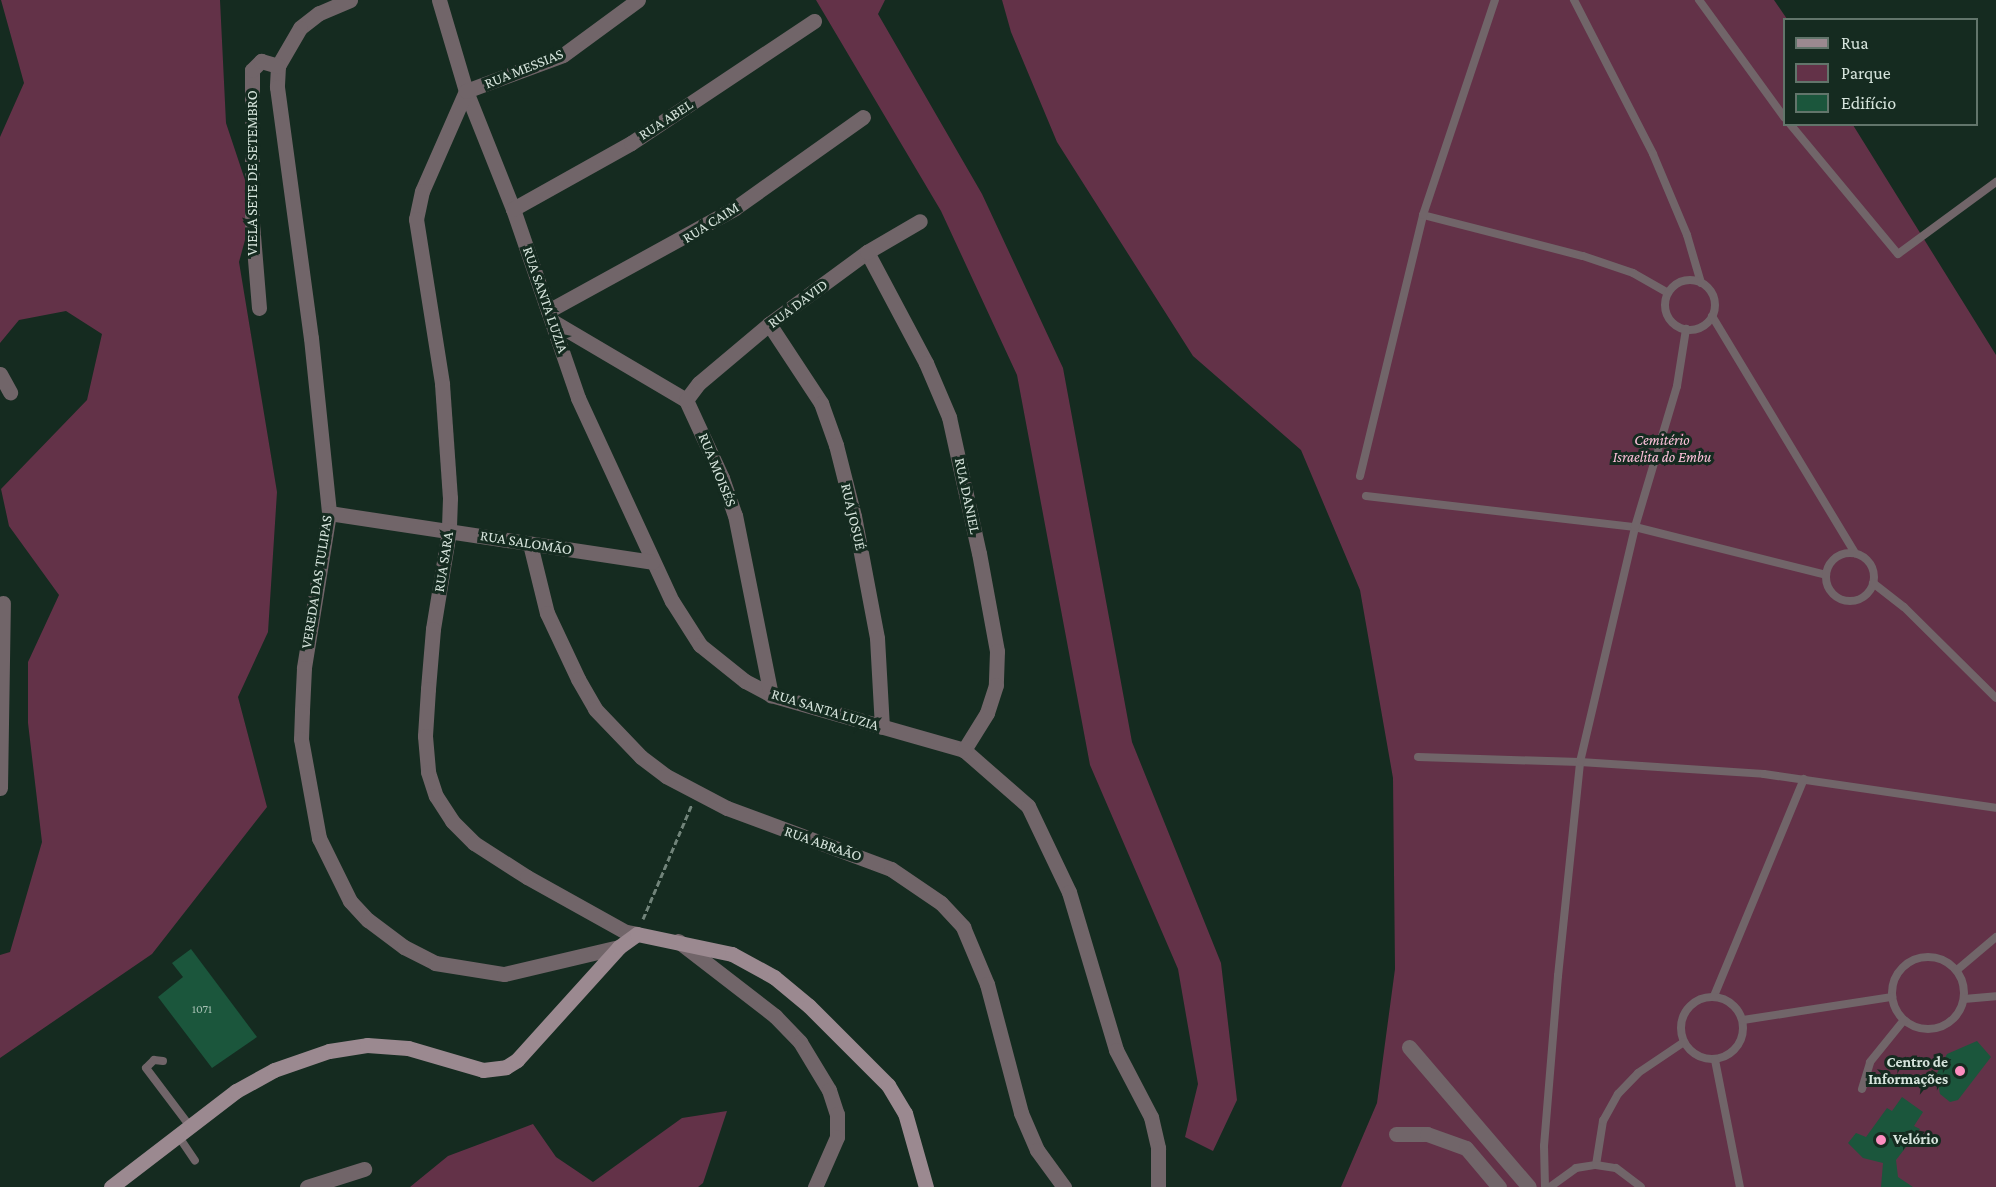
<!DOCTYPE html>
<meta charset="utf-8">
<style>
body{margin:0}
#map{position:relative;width:1996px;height:1187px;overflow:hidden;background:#152b20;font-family:"Crimson Pro",serif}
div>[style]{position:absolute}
.green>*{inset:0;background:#633248}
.building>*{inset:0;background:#1b563c}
.path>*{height:3px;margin-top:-1.5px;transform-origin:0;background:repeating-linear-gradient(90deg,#71847a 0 6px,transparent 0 9px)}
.lane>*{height:8px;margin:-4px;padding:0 4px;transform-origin:4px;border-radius:4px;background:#716569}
.lane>.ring{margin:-4px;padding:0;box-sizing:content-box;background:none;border:8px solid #716569;border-radius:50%}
.street>*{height:15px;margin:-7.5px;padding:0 7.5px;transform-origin:7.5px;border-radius:7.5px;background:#716569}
.secondary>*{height:15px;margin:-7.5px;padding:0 7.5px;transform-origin:7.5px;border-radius:7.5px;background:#9b8990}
.dots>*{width:16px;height:16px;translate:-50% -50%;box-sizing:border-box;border:3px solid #152b20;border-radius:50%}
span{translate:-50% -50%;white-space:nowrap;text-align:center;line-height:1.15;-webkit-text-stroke:6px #152b20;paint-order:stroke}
.number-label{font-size:12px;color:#a7c0b4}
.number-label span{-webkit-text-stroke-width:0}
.street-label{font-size:15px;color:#d6e4dc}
.park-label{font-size:15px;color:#fdc1da;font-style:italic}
.poi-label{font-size:15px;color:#d6e4dc;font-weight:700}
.right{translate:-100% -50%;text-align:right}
.left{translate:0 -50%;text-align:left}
.legend{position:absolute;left:1783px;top:18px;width:195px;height:108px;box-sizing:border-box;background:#152b20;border:2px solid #62756b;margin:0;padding:8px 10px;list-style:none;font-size:18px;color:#d6e4dc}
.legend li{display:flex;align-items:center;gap:12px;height:30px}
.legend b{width:30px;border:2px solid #62756b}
</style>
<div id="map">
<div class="green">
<div style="clip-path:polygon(1px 0,220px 0,226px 123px,254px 207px,239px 262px,277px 492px,268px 632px,238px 697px,267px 807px,152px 954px,0 1058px,0 955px,10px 952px,42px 842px,28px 723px,28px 662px,59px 595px,9px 526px,1px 489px,87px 400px,102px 334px,66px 311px,19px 320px,0 343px,0 137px,24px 83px)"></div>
<div style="clip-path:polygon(816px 0,885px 0,878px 14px,982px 194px,1063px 368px,1132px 742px,1221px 963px,1237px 1100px,1213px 1151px,1185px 1137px,1198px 1084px,1178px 969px,1090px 765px,1017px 375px,941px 211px)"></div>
<div style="clip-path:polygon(1002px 0,1774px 0,1787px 19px,1784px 124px,1853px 125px,1996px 355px,1996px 1187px,1341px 1187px,1377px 1103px,1395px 969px,1393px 778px,1360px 590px,1301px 450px,1193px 356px,1057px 142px,1011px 32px)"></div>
<div style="clip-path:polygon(727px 1111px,703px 1183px,698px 1187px,410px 1187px,448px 1156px,533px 1124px,556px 1157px,593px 1182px,682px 1118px)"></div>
</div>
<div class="building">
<div style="clip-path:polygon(191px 949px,257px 1037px,212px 1068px,158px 997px,183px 977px,172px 963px)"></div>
<div style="clip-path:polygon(1977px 1041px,1991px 1057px,1958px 1100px,1950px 1102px,1940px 1094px,1936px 1075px,1947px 1054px)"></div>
<div style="clip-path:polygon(1902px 1097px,1923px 1112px,1914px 1126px,1920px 1129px,1896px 1160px,1898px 1177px,1913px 1187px,1881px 1187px,1883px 1163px,1863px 1158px,1848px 1143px,1856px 1133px,1866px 1137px,1887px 1108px,1892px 1111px)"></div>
</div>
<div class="path">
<div style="left:643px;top:919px;width:125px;rotate:-66.9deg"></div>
</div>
<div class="lane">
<div style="left:1574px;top:0;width:173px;rotate:62.8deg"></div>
<div style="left:1653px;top:154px;width:88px;rotate:67.2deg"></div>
<div style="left:1687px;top:235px;width:50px;rotate:73.7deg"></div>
<div style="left:1699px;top:0;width:145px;rotate:54deg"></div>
<div style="left:1790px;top:124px;width:169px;rotate:50.3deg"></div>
<div style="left:1898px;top:254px;width:122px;rotate:-36.3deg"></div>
<div style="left:1423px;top:215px;width:165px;rotate:14.4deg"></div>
<div style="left:1583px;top:256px;width:53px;rotate:18.8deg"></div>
<div style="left:1633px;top:273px;width:40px;rotate:29.7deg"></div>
<div class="ring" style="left:1665px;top:280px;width:42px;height:42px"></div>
<div style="left:1712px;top:316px;width:277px;rotate:58.9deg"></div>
<div style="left:1360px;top:476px;width:268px;rotate:-76.4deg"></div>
<div style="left:1423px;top:215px;width:227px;rotate:-71.5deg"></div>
<div style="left:1366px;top:496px;width:271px;rotate:6.6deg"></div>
<div style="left:1635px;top:527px;width:197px;rotate:14.1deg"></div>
<div class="ring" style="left:1826px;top:553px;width:40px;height:40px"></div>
<div style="left:1873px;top:583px;width:39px;rotate:38deg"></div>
<div style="left:1904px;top:607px;width:129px;rotate:44.7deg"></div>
<div style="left:1418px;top:757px;width:162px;rotate:1.8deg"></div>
<div style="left:1580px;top:762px;width:184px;rotate:3.7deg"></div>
<div style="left:1764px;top:774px;width:234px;rotate:8.3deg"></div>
<div class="ring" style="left:1892px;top:957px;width:64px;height:64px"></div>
<div style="left:1957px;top:970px;width:51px;rotate:-40.2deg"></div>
<div style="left:1714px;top:996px;width:235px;rotate:-67.5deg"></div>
<div class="ring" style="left:1681px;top:997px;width:54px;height:54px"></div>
<div style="left:1964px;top:999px;width:32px;rotate:-5deg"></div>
<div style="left:1743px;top:1020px;width:151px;rotate:-8.8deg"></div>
<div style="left:1715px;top:1060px;width:129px;rotate:78.9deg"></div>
<div style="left:163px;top:1061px;width:9px;rotate:-174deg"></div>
<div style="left:154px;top:1060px;width:11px;rotate:135deg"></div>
<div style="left:146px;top:1068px;width:71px;rotate:53deg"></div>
<div style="left:1862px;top:1089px;width:28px;rotate:-73deg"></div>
<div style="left:1870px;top:1062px;width:54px;rotate:-51deg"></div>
<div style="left:177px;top:1134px;width:32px;rotate:56deg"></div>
<div style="left:1596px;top:1165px;width:45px;rotate:-81deg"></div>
<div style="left:1603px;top:1121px;width:31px;rotate:-61deg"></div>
<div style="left:1618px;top:1094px;width:29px;rotate:-46deg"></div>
<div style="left:1638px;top:1073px;width:55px;rotate:-34deg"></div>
<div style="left:1545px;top:1187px;width:41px;rotate:-91.4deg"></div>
<div style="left:1544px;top:1146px;width:171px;rotate:-85.3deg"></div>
<div style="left:1558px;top:976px;width:215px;rotate:-84.1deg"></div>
<div style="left:1580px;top:762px;width:241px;rotate:-76.8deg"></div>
<div style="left:1635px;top:527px;width:147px;rotate:-73.4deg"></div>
<div style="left:1677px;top:386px;width:58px;rotate:-81deg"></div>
<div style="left:1550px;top:1187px;width:32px;rotate:-36deg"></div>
<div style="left:1576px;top:1168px;width:20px;rotate:-9deg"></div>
<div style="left:1596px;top:1165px;width:20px;rotate:9deg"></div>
<div style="left:1616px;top:1168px;width:31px;rotate:37deg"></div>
</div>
<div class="street">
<div style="left:350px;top:0;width:34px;rotate:157deg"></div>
<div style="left:319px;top:13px;width:24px;rotate:142deg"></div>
<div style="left:300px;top:28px;width:44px;rotate:120.1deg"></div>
<div style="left:278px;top:66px;width:21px;rotate:93deg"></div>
<div style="left:277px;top:87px;width:253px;rotate:82.3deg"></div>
<div style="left:311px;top:338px;width:176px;rotate:84.1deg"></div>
<div style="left:329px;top:513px;width:157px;rotate:99.2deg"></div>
<div style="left:304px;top:668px;width:43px;rotate:92.7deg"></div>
<div style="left:302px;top:711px;width:28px;rotate:92deg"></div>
<div style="left:301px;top:739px;width:101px;rotate:79.7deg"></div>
<div style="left:319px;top:838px;width:70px;rotate:63.8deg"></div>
<div style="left:350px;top:901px;width:26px;rotate:47deg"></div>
<div style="left:368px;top:920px;width:45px;rotate:36.9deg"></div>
<div style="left:404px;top:947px;width:35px;rotate:27deg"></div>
<div style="left:435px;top:963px;width:70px;rotate:9.1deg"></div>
<div style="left:504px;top:974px;width:118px;rotate:-13.2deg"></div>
<div style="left:439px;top:0;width:95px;rotate:73.5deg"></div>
<div style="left:466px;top:91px;width:127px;rotate:68.3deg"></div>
<div style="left:513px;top:209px;width:200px;rotate:71deg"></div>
<div style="left:578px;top:398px;width:224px;rotate:65.2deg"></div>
<div style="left:672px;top:601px;width:52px;rotate:57.5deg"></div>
<div style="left:700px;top:645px;width:58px;rotate:38.7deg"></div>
<div style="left:745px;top:681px;width:30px;rotate:28deg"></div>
<div style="left:771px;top:695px;width:201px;rotate:15.9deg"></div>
<div style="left:964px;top:750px;width:85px;rotate:41.2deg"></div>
<div style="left:1028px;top:806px;width:95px;rotate:64.5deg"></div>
<div style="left:1069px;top:892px;width:165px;rotate:73.4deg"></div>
<div style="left:1116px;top:1050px;width:76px;rotate:62.4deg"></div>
<div style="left:1151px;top:1117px;width:32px;rotate:77deg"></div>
<div style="left:1158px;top:1148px;width:39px;rotate:90deg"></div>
<div style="left:466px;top:91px;width:109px;rotate:113.7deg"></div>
<div style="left:422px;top:191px;width:29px;rotate:102deg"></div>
<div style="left:416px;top:219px;width:167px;rotate:81deg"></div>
<div style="left:442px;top:384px;width:114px;rotate:86deg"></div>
<div style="left:450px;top:498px;width:33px;rotate:92deg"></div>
<div style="left:449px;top:531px;width:99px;rotate:99.3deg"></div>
<div style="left:433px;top:629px;width:60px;rotate:94.8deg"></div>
<div style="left:428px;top:689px;width:47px;rotate:93.7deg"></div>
<div style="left:425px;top:736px;width:36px;rotate:85deg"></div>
<div style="left:428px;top:772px;width:25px;rotate:72deg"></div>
<div style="left:436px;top:796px;width:30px;rotate:57deg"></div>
<div style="left:452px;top:821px;width:31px;rotate:45deg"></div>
<div style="left:474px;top:843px;width:63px;rotate:32.7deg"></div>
<div style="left:527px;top:877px;width:113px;rotate:29.1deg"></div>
<div style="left:626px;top:932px;width:11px;rotate:10deg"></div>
<div style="left:466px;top:91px;width:103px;rotate:-20.4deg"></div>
<div style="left:563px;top:55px;width:93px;rotate:-36.3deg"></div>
<div style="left:513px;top:209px;width:135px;rotate:-29.2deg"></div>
<div style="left:631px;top:143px;width:220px;rotate:-33.7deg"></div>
<div style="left:867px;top:252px;width:126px;rotate:62deg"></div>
<div style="left:926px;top:363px;width:59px;rotate:66.9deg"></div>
<div style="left:949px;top:417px;width:139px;rotate:77.6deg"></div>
<div style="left:979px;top:553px;width:100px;rotate:79.6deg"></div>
<div style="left:997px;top:651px;width:34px;rotate:92deg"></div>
<div style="left:996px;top:685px;width:29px;rotate:108deg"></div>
<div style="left:987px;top:713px;width:44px;rotate:121.9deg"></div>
<div style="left:259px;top:308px;width:86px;rotate:-94.7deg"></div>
<div style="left:252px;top:222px;width:152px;rotate:-90deg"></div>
<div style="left:252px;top:70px;width:13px;rotate:-45deg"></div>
<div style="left:261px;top:61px;width:18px;rotate:16deg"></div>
<div style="left:548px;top:311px;width:213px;rotate:-28.8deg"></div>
<div style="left:735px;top:208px;width:157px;rotate:-35.4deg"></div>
<div style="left:552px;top:321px;width:156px;rotate:30.5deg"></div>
<div style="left:686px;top:400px;width:86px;rotate:65.2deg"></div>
<div style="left:722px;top:478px;width:39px;rotate:71deg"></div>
<div style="left:735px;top:515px;width:184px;rotate:78.7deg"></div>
<div style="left:769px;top:324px;width:95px;rotate:56.6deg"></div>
<div style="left:821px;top:403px;width:45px;rotate:70.3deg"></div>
<div style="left:836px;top:445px;width:73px;rotate:75.8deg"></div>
<div style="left:854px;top:516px;width:124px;rotate:79.3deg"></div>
<div style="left:877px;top:638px;width:89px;rotate:86.8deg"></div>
<div style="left:0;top:374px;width:21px;rotate:61deg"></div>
<div style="left:686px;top:400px;width:21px;rotate:-53deg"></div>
<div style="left:699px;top:383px;width:92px;rotate:-40.1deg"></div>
<div style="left:769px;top:324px;width:122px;rotate:-36.3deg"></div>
<div style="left:867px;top:252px;width:61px;rotate:-30.3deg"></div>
<div style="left:329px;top:513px;width:327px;rotate:8.6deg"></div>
<div style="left:530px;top:544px;width:71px;rotate:76.2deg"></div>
<div style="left:547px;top:613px;width:73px;rotate:64.8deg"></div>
<div style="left:578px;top:679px;width:34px;rotate:60deg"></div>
<div style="left:595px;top:709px;width:66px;rotate:46.2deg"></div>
<div style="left:641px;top:757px;width:31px;rotate:37deg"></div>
<div style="left:666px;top:776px;width:69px;rotate:27.7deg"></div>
<div style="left:727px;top:808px;width:175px;rotate:20.4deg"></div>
<div style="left:891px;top:869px;width:60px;rotate:34.2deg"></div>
<div style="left:941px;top:903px;width:33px;rotate:47deg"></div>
<div style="left:963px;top:927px;width:62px;rotate:67.2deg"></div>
<div style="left:987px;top:984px;width:133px;rotate:75.2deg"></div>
<div style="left:1021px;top:1113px;width:40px;rotate:66.6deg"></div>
<div style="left:1037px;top:1150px;width:46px;rotate:53.9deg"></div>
<div style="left:0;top:788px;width:185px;rotate:-89.1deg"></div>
<div style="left:678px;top:941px;width:123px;rotate:37.7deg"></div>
<div style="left:775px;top:1016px;width:36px;rotate:46deg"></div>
<div style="left:800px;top:1042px;width:56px;rotate:58.9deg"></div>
<div style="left:829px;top:1090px;width:25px;rotate:72deg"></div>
<div style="left:837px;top:1114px;width:23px;rotate:90deg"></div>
<div style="left:837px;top:1137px;width:55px;rotate:113.7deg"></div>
<div style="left:1409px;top:1047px;width:184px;rotate:49.4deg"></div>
<div style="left:1396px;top:1134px;width:31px"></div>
<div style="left:1427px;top:1134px;width:41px;rotate:19.7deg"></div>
<div style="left:1466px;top:1148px;width:51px;rotate:49.8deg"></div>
<div style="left:307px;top:1187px;width:60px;rotate:-17.5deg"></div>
</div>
<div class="secondary">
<div style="left:111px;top:1187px;width:158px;rotate:-37.5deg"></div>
<div style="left:236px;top:1091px;width:43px;rotate:-28.9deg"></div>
<div style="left:274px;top:1070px;width:58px;rotate:-19.1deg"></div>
<div style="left:329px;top:1051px;width:38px;rotate:-9deg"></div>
<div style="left:367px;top:1045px;width:41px;rotate:4.2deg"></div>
<div style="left:408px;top:1048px;width:78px;rotate:16.3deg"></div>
<div style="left:483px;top:1070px;width:23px;rotate:-7deg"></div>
<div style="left:506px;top:1067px;width:13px;rotate:-32deg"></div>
<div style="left:517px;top:1060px;width:152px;rotate:-47.9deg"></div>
<div style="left:619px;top:947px;width:22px;rotate:-36deg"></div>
<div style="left:637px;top:934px;width:97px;rotate:11.9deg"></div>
<div style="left:732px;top:954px;width:48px;rotate:28.7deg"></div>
<div style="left:774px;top:977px;width:45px;rotate:39.6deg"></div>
<div style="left:809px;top:1006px;width:112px;rotate:45deg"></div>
<div style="left:888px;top:1085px;width:33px;rotate:59deg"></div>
<div style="left:905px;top:1113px;width:77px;rotate:74.2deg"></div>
</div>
<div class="dots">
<div style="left:1960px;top:1071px;background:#fd8ec0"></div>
<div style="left:1881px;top:1140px;background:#fd8ec0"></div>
</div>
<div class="number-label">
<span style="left:202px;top:1010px">1071</span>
</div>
<div class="street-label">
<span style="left:524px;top:69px;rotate:-22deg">RUA MESSIAS</span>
<span style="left:666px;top:120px;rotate:-33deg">RUA ABEL</span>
<span style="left:253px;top:173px;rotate:-90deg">VIELA SETE DE SETEMBRO</span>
<span style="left:711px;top:223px;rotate:-32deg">RUA CAIM</span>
<span style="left:545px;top:300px;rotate:71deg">RUA SANTA LUZIA</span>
<span style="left:798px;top:304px;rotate:-37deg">RUA DAVID</span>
<span style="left:717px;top:470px;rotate:68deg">RUA MOISÉS</span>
<span style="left:967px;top:496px;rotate:78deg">RUA DANIEL</span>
<span style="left:853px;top:517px;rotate:77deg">RUA JOSUÉ</span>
<span style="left:526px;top:543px;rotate:9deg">RUA SALOMÃO</span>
<span style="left:444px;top:562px;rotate:-81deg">RUA SARA</span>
<span style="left:317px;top:582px;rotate:-81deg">VEREDA DAS TULIPAS</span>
<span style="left:825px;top:710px;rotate:17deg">RUA SANTA LUZIA</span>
<span style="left:823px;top:844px;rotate:19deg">RUA ABRAÃO</span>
</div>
<div class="park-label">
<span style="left:1662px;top:449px">Cemitério<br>Israelita do Embu</span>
</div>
<div class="poi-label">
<span class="right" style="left:1948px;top:1071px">Centro de<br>Informações</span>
<span class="left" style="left:1893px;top:1140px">Velório</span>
</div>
<ul class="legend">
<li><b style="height:8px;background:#9b8990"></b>Rua</li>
<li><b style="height:16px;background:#633248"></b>Parque</li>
<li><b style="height:16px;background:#1b563c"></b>Edifício</li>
</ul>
</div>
